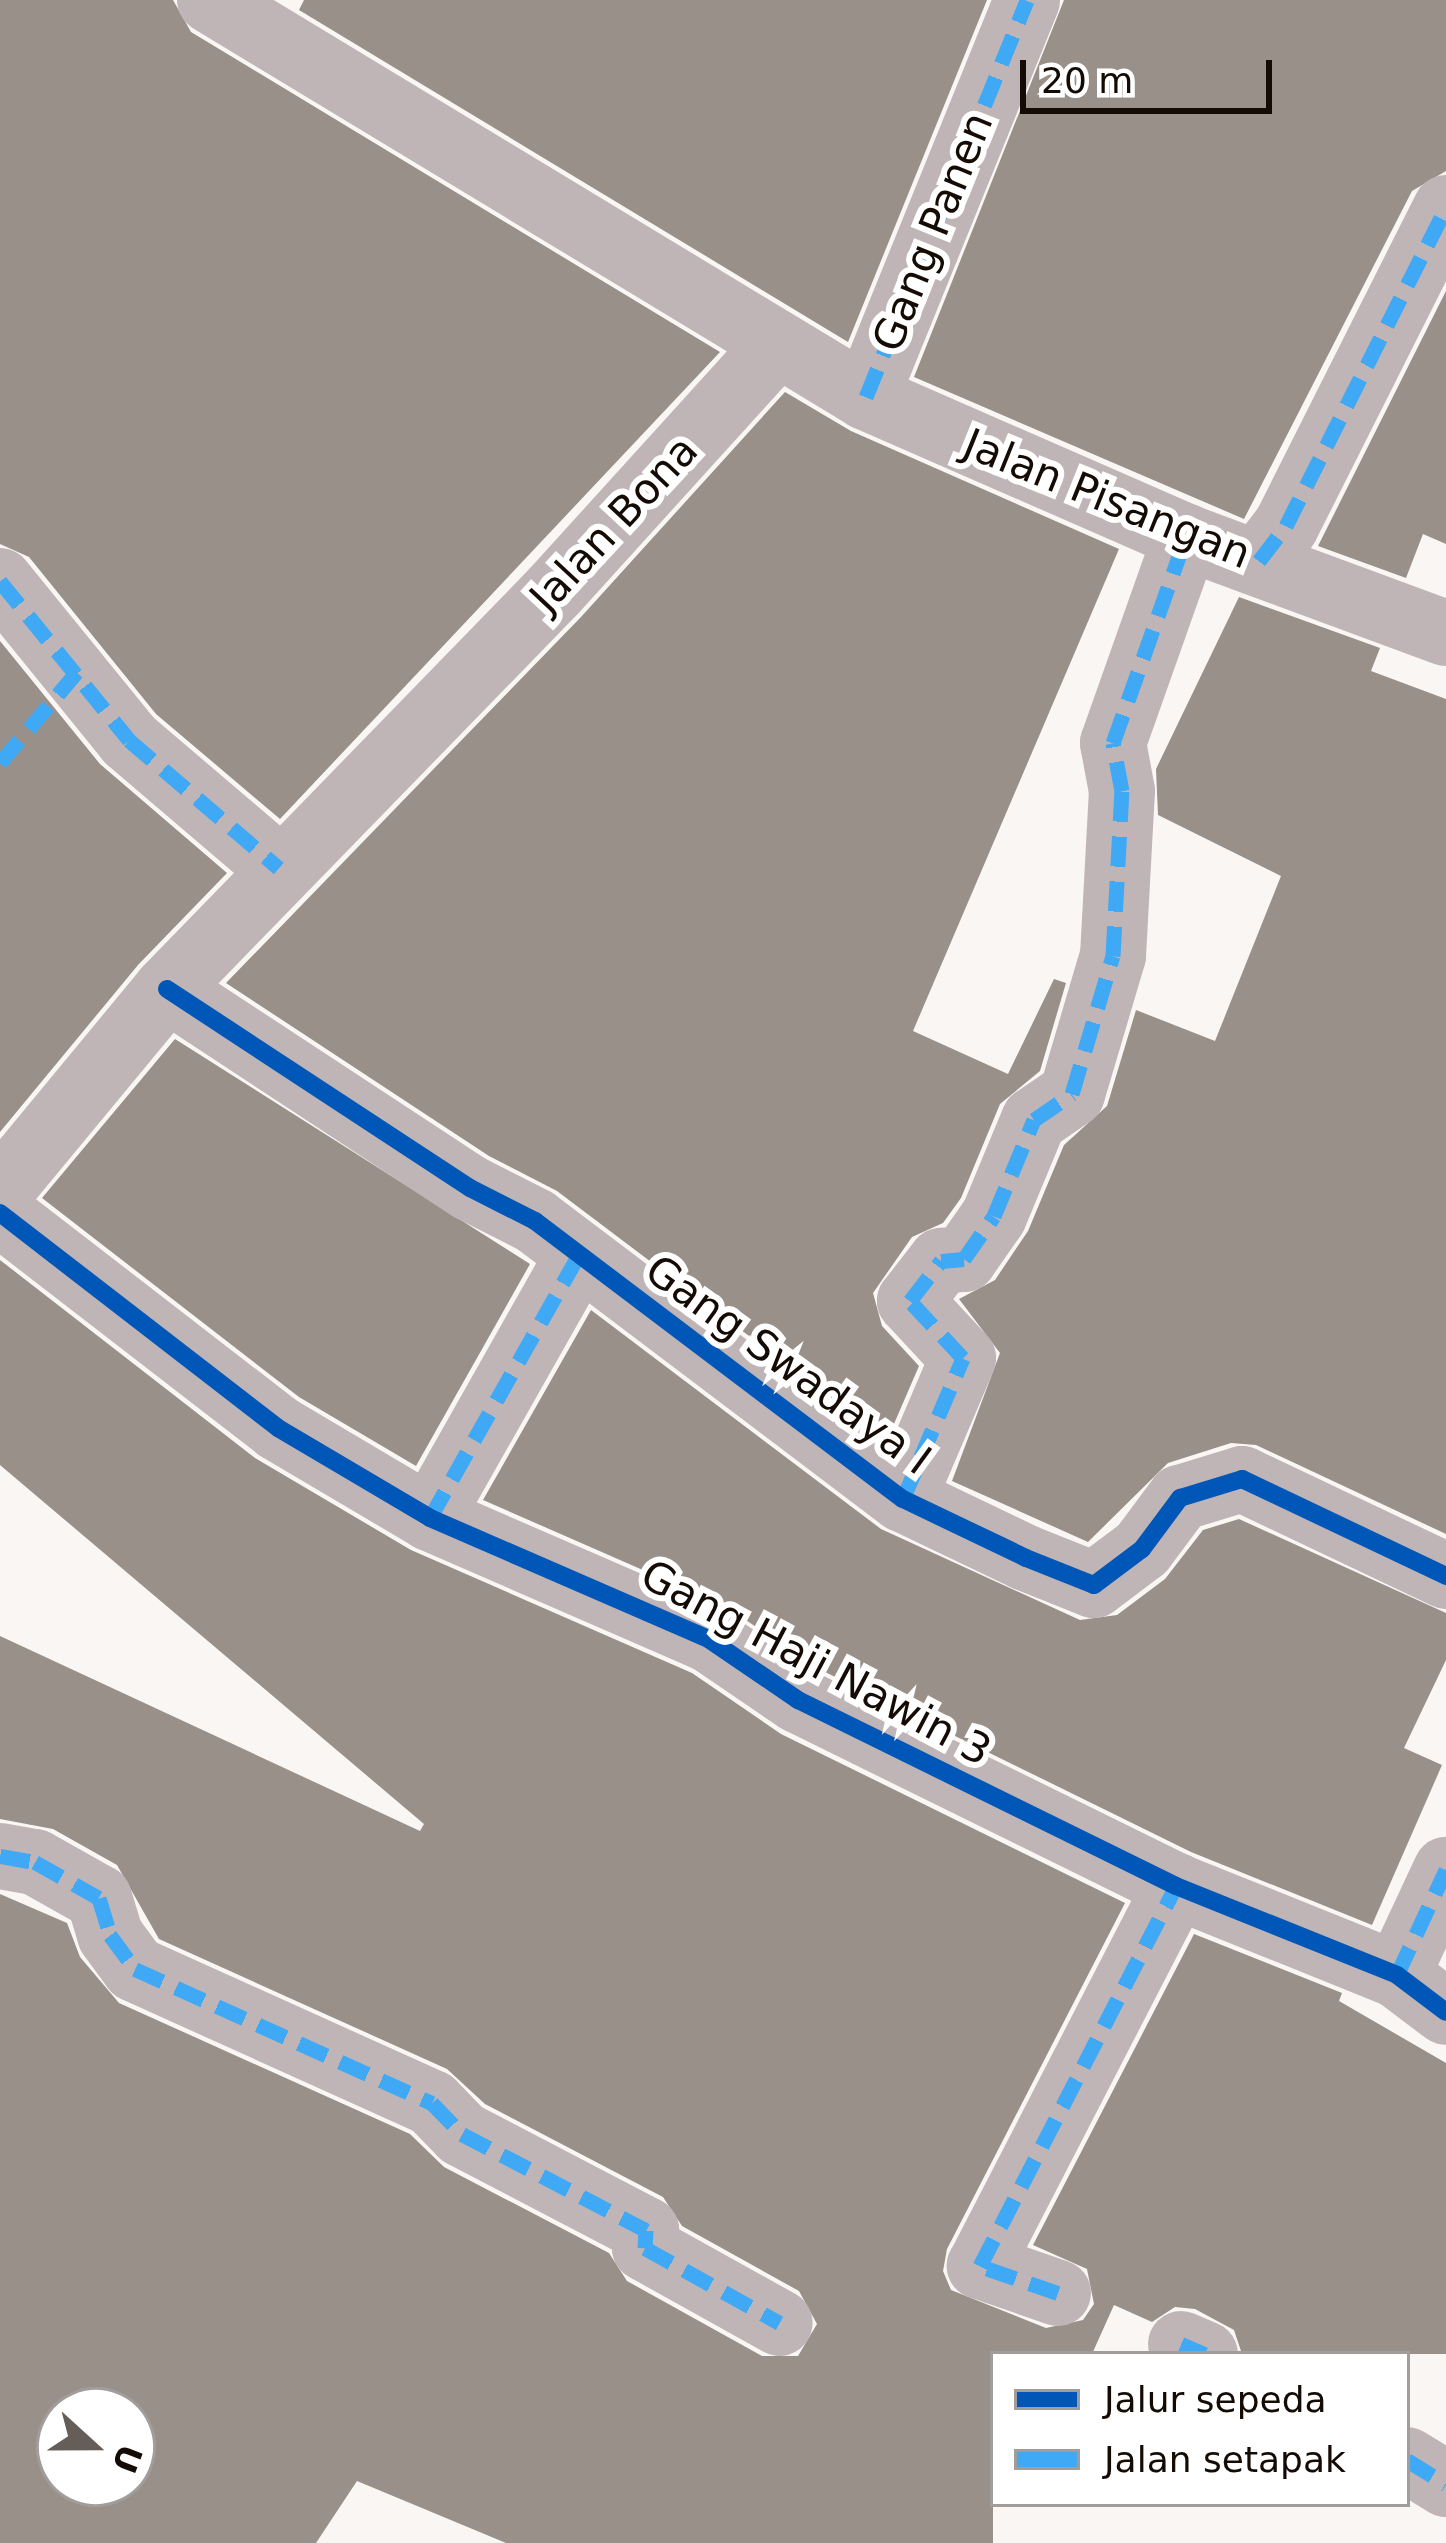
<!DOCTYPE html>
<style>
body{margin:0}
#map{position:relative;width:1446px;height:2543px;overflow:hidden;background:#f9f6f4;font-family:"DejaVu Sans",sans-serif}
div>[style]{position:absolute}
.building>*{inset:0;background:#989089}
.street>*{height:66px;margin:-33px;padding:0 33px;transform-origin:33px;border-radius:33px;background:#c0b5b6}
.quiet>*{height:15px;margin-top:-7.5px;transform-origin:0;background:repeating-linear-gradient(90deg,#3fa9f5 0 30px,transparent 0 45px)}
.cycleway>*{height:18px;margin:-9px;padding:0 9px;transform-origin:9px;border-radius:9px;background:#0057b8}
span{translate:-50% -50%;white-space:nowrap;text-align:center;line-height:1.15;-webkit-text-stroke:12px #fff;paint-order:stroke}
.street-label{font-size:42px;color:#140b04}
.legend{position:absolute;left:990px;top:2351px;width:420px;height:156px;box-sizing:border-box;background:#fff;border:3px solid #a19d9b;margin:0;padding:15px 21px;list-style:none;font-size:36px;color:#140b04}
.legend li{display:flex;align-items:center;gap:24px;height:60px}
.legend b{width:60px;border:3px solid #a19d9b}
.north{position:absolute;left:36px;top:2387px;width:120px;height:120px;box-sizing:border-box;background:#fff;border:3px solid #a19d9b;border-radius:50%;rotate:111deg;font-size:33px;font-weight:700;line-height:48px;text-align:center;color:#140b04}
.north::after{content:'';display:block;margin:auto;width:42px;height:54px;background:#645d58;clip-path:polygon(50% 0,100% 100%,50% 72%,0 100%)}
.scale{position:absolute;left:1020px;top:60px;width:252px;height:54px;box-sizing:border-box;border:6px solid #140b04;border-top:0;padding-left:15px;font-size:36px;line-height:42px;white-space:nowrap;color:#140b04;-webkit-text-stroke:9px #fff;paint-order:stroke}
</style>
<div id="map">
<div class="building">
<div style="clip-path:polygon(0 0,173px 0,191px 32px,720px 352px,280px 819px,156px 714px,29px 557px,0 544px)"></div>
<div style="clip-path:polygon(304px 0,987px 0,848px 342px,299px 10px)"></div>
<div style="clip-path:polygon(1064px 0,1446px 0,1446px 171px,1412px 191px,1244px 519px,914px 377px)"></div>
<div style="clip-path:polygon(1446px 291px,1446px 544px,1423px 534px,1406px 578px,1318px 546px)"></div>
<div style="clip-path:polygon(785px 392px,851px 431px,1119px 549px,913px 1031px,1008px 1074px,1054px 979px,1066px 983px,1040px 1071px,1000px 1104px,961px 1198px,943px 1223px,912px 1237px,873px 1293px,882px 1326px,919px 1366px,887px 1440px,557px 1191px,489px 1156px,226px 983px,581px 617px)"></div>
<div style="clip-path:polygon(1239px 597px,1380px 648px,1371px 671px,1446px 699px,1446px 1534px,1256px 1445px,1231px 1443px,1168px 1463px,1088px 1542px,952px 1481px,1000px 1353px,959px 1299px,995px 1280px,1028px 1231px,1064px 1145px,1107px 1106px,1136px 1010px,1215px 1041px,1281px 876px,1158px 815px,1156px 769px)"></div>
<div style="clip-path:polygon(0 641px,100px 764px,227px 873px,138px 965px,0 1132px)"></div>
<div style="clip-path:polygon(175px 1039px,530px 1264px,416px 1466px,299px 1397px,42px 1198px)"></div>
<div style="clip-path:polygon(evenodd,0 1260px,255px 1458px,411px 1550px,692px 1673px,781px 1734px,1125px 1903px,947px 2249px,943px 2271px,951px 2290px,1046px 2328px,1083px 2320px,1094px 2304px,1087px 2269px,1033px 2245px,1194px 1934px,1342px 1993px,1339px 2001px,1446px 2063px,1446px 2354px,1242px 2354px,1234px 2330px,1195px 2309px,1175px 2307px,1152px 2322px,1114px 2305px,1092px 2354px,993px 2354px,993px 2543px,506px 2543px,357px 2481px,316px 2543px,0 2543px,0 1894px,67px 1923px,80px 1957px,119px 2003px,410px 2134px,444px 2167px,609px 2253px,627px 2281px,762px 2356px,798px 2356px,817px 2324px,799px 2291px,682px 2226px,663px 2197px,485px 2104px,447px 2069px,159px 1939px,117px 1865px,53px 1829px,0 1819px,0 1636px,420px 1831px,424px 1824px,0 1465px,0 1260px,60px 2411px,132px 2411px,132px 2483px,60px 2483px,60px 2411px)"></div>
<div style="clip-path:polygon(591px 1310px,881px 1529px,1080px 1620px,1117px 1615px,1165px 1579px,1203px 1530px,1239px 1519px,1446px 1613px,1446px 1660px,1404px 1748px,1442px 1765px,1372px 1925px,1191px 1852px,817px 1668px,725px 1606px,483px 1500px)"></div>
</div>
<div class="street">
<div style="left:210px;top:0;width:767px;rotate:31.18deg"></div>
<div style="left:866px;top:397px;width:349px;rotate:23.6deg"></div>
<div style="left:1186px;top:537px;width:277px;rotate:20.3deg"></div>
<div style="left:866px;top:397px;width:428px;rotate:-67.9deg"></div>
<div style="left:1259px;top:561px;width:44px;rotate:-52.4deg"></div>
<div style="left:1286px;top:526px;width:356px;rotate:-63.3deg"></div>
<div style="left:0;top:581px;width:205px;rotate:50.9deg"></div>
<div style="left:129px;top:740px;width:197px;rotate:40.5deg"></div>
<div style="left:167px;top:989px;width:363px;rotate:33.3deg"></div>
<div style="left:470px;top:1188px;width:73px;rotate:26.9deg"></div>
<div style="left:535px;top:1221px;width:461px;rotate:37.1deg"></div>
<div style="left:903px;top:1499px;width:136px;rotate:25.6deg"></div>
<div style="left:1026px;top:1558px;width:73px;rotate:21.7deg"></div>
<div style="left:1094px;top:1585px;width:60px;rotate:-36.9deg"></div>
<div style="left:1142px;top:1549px;width:64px;rotate:-53.3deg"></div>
<div style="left:1180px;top:1498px;width:65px;rotate:-17deg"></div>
<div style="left:1242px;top:1479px;width:226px;rotate:25.4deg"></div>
<div style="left:0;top:1191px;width:262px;rotate:-50.4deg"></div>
<div style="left:167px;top:989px;width:555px;rotate:-45.8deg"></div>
<div style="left:554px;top:591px;width:333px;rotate:-47.8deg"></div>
<div style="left:0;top:1213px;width:351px;rotate:37.7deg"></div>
<div style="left:278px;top:1428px;width:177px;rotate:30.6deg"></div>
<div style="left:430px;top:1518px;width:305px;rotate:23.5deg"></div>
<div style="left:710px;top:1640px;width:107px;rotate:34.3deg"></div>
<div style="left:798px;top:1700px;width:421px;rotate:26.2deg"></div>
<div style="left:1176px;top:1886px;width:238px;rotate:21.9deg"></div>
<div style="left:1397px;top:1975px;width:61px;rotate:37.1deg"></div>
<div style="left:903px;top:1499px;width:153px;rotate:-66.9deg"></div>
<div style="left:963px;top:1358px;width:78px;rotate:-132.9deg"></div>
<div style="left:910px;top:1301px;width:51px;rotate:-52.2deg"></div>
<div style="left:941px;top:1261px;width:23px;rotate:-5deg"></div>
<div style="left:964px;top:1259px;width:52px;rotate:-55.1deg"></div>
<div style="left:994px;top:1216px;width:104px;rotate:-67.4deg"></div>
<div style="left:1034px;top:1120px;width:46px;rotate:-34.4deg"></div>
<div style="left:1072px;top:1094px;width:144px;rotate:-73.5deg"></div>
<div style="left:1113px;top:956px;width:165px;rotate:-86.9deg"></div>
<div style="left:1122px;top:791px;width:49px;rotate:-100.6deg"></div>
<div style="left:1113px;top:743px;width:219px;rotate:-70.5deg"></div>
<div style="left:430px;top:1518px;width:301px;rotate:-60.5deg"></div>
<div style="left:0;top:1856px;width:36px;rotate:10deg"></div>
<div style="left:35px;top:1862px;width:73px;rotate:29.4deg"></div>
<div style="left:99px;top:1898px;width:39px;rotate:73deg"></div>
<div style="left:110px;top:1935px;width:42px;rotate:53.7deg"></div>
<div style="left:135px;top:1969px;width:326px;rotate:24.3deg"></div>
<div style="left:432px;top:2103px;width:43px;rotate:45.9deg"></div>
<div style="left:462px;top:2134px;width:208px;rotate:27.6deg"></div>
<div style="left:646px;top:2230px;width:18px;rotate:93deg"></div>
<div style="left:645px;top:2248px;width:154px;rotate:29.1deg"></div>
<div style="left:1397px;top:1975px;width:116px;rotate:-65deg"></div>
<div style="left:1058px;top:2293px;width:83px;rotate:-160.9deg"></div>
<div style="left:980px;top:2266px;width:428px;rotate:-62.7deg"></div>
<div style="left:1181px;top:2344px;width:26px;rotate:23deg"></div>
<div style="left:1407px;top:2460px;width:46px;rotate:31.6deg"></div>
</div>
<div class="quiet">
<div style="left:866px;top:397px;width:428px;rotate:-67.9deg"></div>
<div style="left:1259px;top:561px;width:44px;rotate:-52.4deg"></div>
<div style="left:1286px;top:526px;width:356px;rotate:-63.3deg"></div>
<div style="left:0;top:581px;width:205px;rotate:50.9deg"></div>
<div style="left:129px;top:740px;width:197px;rotate:40.5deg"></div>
<div style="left:0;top:763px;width:119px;rotate:-49.8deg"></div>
<div style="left:903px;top:1499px;width:153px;rotate:-66.9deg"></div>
<div style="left:963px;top:1358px;width:78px;rotate:-132.9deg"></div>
<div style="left:910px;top:1301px;width:51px;rotate:-52.2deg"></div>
<div style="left:941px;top:1261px;width:23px;rotate:-5deg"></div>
<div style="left:964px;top:1259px;width:52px;rotate:-55.1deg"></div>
<div style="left:994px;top:1216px;width:104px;rotate:-67.4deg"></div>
<div style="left:1034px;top:1120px;width:46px;rotate:-34.4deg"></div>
<div style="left:1072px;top:1094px;width:144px;rotate:-73.5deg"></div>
<div style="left:1113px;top:956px;width:165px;rotate:-86.9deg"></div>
<div style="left:1122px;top:791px;width:49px;rotate:-100.6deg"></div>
<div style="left:1113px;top:743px;width:219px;rotate:-70.5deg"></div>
<div style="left:430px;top:1518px;width:301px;rotate:-60.5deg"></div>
<div style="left:0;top:1856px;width:36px;rotate:10deg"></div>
<div style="left:35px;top:1862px;width:73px;rotate:29.4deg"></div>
<div style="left:99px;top:1898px;width:39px;rotate:73deg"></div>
<div style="left:110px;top:1935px;width:42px;rotate:53.7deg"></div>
<div style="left:135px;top:1969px;width:326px;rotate:24.3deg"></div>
<div style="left:432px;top:2103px;width:43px;rotate:45.9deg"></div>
<div style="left:462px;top:2134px;width:208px;rotate:27.6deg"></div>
<div style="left:646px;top:2230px;width:18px;rotate:93deg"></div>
<div style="left:645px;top:2248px;width:154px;rotate:29.1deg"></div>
<div style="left:1397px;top:1975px;width:116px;rotate:-65deg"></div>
<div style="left:1058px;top:2293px;width:83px;rotate:-160.9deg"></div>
<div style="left:980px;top:2266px;width:428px;rotate:-62.7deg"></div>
<div style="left:1181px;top:2344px;width:26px;rotate:23deg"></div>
<div style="left:1407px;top:2460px;width:46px;rotate:31.6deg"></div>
</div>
<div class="cycleway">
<div style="left:167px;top:989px;width:363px;rotate:33.3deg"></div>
<div style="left:470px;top:1188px;width:73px;rotate:26.9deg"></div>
<div style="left:535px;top:1221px;width:461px;rotate:37.1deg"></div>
<div style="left:903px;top:1499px;width:136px;rotate:25.6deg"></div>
<div style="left:1026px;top:1558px;width:73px;rotate:21.7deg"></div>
<div style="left:1094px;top:1585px;width:60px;rotate:-36.9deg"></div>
<div style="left:1142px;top:1549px;width:64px;rotate:-53.3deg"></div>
<div style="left:1180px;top:1498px;width:65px;rotate:-17deg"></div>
<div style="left:1242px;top:1479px;width:226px;rotate:25.4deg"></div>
<div style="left:0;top:1213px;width:351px;rotate:37.7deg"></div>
<div style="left:278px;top:1428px;width:177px;rotate:30.6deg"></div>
<div style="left:430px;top:1518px;width:305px;rotate:23.5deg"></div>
<div style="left:710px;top:1640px;width:107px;rotate:34.3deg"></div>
<div style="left:798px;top:1700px;width:421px;rotate:26.2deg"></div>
<div style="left:1176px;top:1886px;width:238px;rotate:21.9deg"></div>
<div style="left:1397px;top:1975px;width:61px;rotate:37.1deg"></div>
</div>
<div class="street-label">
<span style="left:933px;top:232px;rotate:-68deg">Gang Panen</span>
<span style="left:1107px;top:499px;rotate:22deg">Jalan Pisangan</span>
<span style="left:614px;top:524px;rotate:-47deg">Jalan Bona</span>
<span style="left:788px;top:1365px;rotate:36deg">Gang Swadaya I</span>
<span style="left:816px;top:1663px;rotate:28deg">Gang Haji Nawin 3</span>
</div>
<ul class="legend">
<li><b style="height:15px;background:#0057b8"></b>Jalur sepeda</li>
<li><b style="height:15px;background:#3fa9f5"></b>Jalan setapak</li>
</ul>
<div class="north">U</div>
<div class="scale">20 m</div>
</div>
